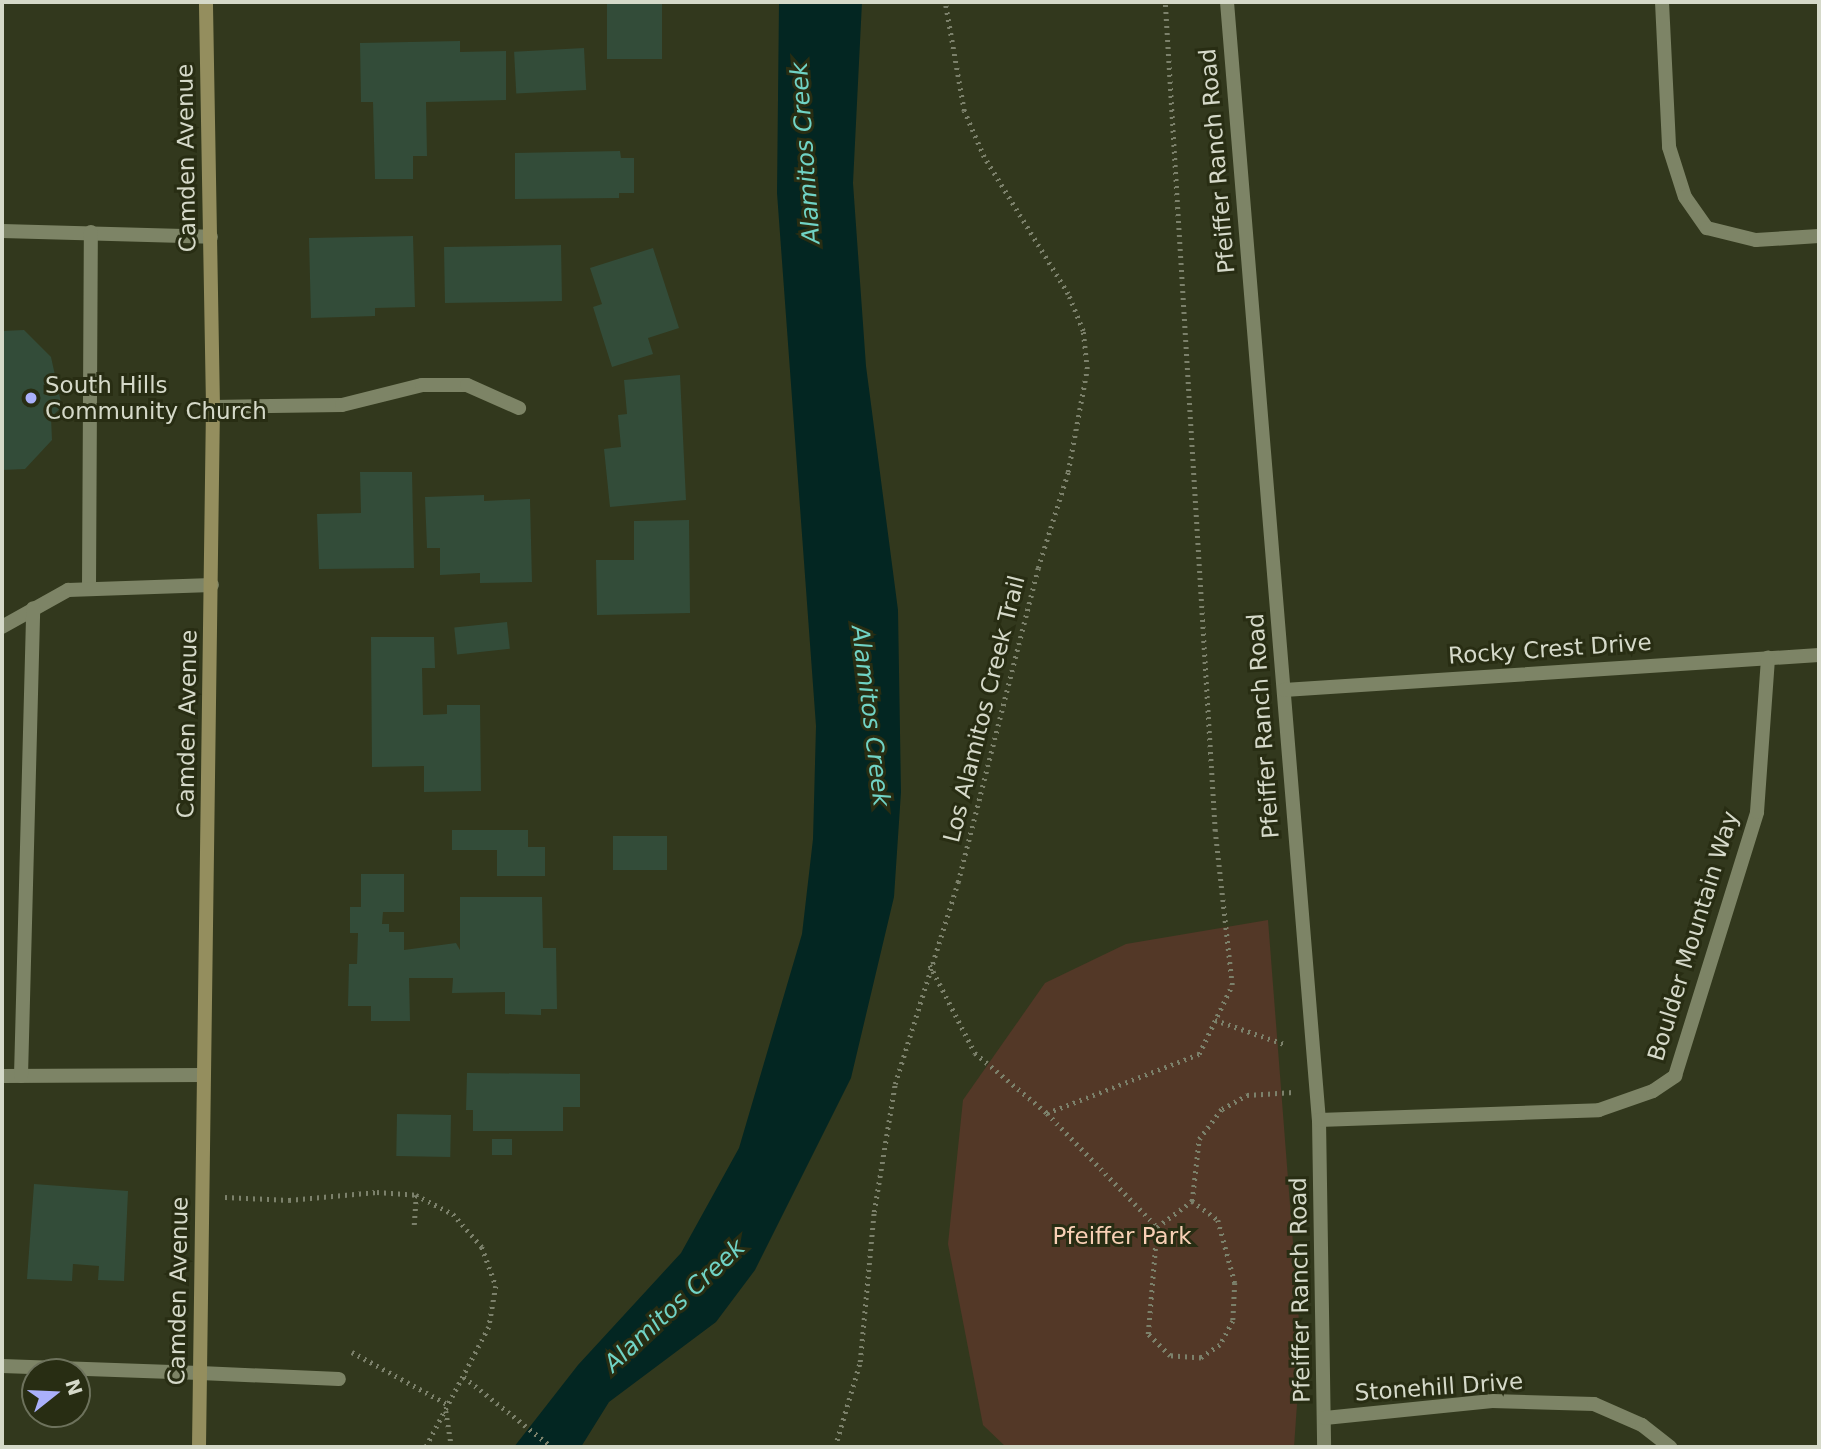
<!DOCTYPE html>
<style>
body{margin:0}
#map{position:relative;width:1821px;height:1449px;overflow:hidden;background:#32381d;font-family:"DejaVu Sans",sans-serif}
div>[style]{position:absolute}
.green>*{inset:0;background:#533827}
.water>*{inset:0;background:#032622}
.building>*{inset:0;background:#334c39;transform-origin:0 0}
.path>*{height:4.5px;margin-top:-2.25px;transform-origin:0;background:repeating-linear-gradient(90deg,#7c816b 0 2px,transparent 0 7px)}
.lane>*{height:14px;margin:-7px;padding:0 7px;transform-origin:7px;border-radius:7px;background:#7d8466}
.street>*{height:14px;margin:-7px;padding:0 7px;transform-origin:7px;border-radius:7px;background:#7d8466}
.secondary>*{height:14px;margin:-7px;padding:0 7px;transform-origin:7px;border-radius:7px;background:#948e5e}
.dots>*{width:19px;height:19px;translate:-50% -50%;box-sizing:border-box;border:4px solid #282d13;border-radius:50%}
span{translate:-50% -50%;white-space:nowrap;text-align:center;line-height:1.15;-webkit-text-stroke:6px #282d13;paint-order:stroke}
.street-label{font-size:23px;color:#d5d9c9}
.poi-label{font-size:23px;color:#d5d9c9}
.left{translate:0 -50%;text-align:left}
.park-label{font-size:23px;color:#f8d0b5}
.water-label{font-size:24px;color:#70d3c5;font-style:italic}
.frame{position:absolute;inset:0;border:4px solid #d5d9c9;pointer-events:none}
.north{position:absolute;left:21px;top:1358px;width:70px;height:70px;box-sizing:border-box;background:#282d13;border:2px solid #6d725c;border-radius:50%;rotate:72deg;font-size:19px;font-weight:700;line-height:28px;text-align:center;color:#d5d9c9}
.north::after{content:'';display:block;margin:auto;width:24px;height:32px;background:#aab0fb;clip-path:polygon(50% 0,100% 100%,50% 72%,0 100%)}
</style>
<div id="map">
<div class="green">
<div style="clip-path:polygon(1268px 920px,1301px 1347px,1294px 1447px,1006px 1447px,983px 1425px,948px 1244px,963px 1100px,1045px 983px,1126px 944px)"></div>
</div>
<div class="water">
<div style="clip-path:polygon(779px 2px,862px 2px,853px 183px,866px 366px,898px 610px,901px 792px,894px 897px,851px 1078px,755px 1270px,716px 1322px,609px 1402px,581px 1447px,514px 1447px,578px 1365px,681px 1253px,739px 1148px,802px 934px,813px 839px,816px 726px,777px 193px)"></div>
</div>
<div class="building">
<div style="left:607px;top:2px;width:55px;height:57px"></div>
<div style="clip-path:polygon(460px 41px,460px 52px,506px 51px,506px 100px,426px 102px,427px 156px,413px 156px,413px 179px,375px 179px,373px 102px,361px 102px,360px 43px)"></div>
<div style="left:584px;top:48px;width:42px;height:70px;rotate:87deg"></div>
<div style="clip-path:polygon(620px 151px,621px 158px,634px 158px,634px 193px,619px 193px,619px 198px,515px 199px,515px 153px)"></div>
<div style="clip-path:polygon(413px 236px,415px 307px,375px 308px,375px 316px,311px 318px,309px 238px)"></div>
<div style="left:561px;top:245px;width:56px;height:117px;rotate:89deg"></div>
<div style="clip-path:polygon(653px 248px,679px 328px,648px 338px,653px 354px,612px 367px,593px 307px,602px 304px,590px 268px)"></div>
<div style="clip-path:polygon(24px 330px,51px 357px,62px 407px,51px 417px,52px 440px,25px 469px,2px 470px,2px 331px)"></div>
<div style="clip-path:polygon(680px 375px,686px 500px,610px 507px,604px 449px,621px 447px,618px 415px,627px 414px,624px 380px)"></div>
<div style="clip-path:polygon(360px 472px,412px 472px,414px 568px,319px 569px,317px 514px,361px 513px)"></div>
<div style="clip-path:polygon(484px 495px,484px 501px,530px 499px,532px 582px,480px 583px,480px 573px,440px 575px,440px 548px,427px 548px,425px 497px)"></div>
<div style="clip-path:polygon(689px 520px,690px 613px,597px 615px,596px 560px,634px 560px,634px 521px)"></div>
<div style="left:507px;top:622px;width:27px;height:53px;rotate:84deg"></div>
<div style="clip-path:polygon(371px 637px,434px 637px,435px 668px,422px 668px,423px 715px,447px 714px,447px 705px,480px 705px,481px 791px,424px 792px,424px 766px,372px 767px)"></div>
<div style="clip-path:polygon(452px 830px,528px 830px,528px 847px,545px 847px,545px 876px,497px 876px,497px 850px,452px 850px)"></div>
<div style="left:667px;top:836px;width:34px;height:54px;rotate:90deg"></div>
<div style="clip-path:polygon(361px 874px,404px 874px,404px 912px,383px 912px,382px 924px,389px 924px,389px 932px,404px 932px,404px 950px,456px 943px,460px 950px,460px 897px,542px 897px,543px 948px,556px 948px,557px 1009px,541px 1009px,541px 1015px,505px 1014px,505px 992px,452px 993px,453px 978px,409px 978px,410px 1021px,371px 1021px,371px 1006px,348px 1006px,349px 964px,357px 964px,358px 933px,350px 933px,350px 907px,361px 907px)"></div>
<div style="clip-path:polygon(467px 1073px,580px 1074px,580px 1107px,563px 1107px,563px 1131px,473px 1131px,473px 1110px,466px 1110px)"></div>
<div style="left:397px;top:1114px;width:54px;height:42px;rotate:1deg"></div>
<div style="left:492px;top:1139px;width:20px;height:16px"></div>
<div style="clip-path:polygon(34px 1184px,128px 1191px,124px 1281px,98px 1280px,99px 1266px,73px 1264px,72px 1281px,27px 1279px)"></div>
</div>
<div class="path">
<div style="left:930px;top:965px;width:99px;rotate:62.9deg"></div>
<div style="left:975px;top:1053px;width:94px;rotate:39.8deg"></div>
<div style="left:1047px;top:1113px;width:163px;rotate:-21.2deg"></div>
<div style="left:1199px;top:1054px;width:76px;rotate:-64.4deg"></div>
<div style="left:1232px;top:985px;width:155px;rotate:-96.3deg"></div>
<div style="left:1215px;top:831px;width:831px;rotate:-93.45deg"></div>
<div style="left:1215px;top:1020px;width:76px;rotate:19.1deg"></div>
<div style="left:1047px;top:1113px;width:158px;rotate:46deg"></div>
<div style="left:225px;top:1197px;width:64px;rotate:2.7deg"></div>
<div style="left:289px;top:1200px;width:88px;rotate:-5.2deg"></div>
<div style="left:377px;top:1192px;width:39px;rotate:4deg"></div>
<div style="left:1192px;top:1201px;width:32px;rotate:36deg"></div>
<div style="left:1218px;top:1220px;width:65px;rotate:74.9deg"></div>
<div style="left:1235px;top:1283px;width:38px;rotate:93deg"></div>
<div style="left:1233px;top:1321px;width:27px;rotate:118deg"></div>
<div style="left:1220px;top:1345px;width:23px;rotate:146deg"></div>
<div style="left:1201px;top:1358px;width:31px;rotate:-176deg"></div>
<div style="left:1170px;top:1356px;width:31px;rotate:-135deg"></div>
<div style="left:1148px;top:1334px;width:107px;rotate:-85.2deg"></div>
<div style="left:1157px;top:1227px;width:44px;rotate:-36.6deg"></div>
<div style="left:1192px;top:1201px;width:62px;rotate:-83.6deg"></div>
<div style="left:1199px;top:1139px;width:38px;rotate:-53deg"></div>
<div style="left:1222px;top:1109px;width:29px;rotate:-29deg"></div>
<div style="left:1247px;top:1095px;width:47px;rotate:-3.7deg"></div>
<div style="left:414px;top:1225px;width:30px;rotate:-86deg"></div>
<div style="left:416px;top:1195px;width:42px;rotate:27.2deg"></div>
<div style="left:453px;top:1214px;width:44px;rotate:48.7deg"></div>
<div style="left:482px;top:1247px;width:41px;rotate:70.3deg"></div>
<div style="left:496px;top:1286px;width:42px;rotate:99.7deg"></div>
<div style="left:489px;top:1327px;width:136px;rotate:117.7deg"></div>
<div style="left:352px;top:1352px;width:111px;rotate:28.7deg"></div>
<div style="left:464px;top:1377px;width:112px;rotate:38.5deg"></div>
<div style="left:446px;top:1411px;width:36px;rotate:81deg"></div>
<div style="left:835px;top:1447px;width:89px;rotate:-73.6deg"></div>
<div style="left:860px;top:1362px;width:151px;rotate:-84.7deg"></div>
<div style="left:874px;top:1212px;width:130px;rotate:-80.7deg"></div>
<div style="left:895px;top:1084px;width:212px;rotate:-72.7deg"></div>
<div style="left:958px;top:882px;width:324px;rotate:-75.7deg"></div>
<div style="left:1038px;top:568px;width:101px;rotate:-72.6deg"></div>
<div style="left:1068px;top:472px;width:105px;rotate:-79.5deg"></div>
<div style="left:1087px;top:369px;width:38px;rotate:-96deg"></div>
<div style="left:1083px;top:331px;width:40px;rotate:-112deg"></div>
<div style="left:1068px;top:294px;width:161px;rotate:-121.5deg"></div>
<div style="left:984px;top:157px;width:50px;rotate:-113.5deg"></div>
<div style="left:964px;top:111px;width:111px;rotate:-99.9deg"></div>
</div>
<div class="lane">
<div style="left:2px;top:231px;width:209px;rotate:1.6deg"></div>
<div style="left:89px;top:588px;width:356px;rotate:-89.7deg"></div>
<div style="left:2px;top:627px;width:76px;rotate:-29.3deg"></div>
<div style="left:68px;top:590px;width:144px;rotate:-2deg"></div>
<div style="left:2px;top:1076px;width:201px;rotate:-0.3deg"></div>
<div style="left:21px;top:1076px;width:468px;rotate:-88.5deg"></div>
<div style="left:200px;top:1373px;width:139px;rotate:2.5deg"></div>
</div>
<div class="street">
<div style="left:1227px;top:2px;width:1122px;rotate:85.3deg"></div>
<div style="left:1319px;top:1120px;width:327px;rotate:89.1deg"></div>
<div style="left:1662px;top:2px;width:145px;rotate:87.2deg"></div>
<div style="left:1669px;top:147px;width:52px;rotate:72.3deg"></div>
<div style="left:1685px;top:197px;width:38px;rotate:55deg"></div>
<div style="left:1707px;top:228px;width:50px;rotate:13.8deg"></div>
<div style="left:1756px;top:240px;width:63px;rotate:-3.6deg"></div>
<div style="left:213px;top:407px;width:129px;rotate:-0.9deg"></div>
<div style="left:342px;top:405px;width:82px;rotate:-14deg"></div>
<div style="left:422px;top:385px;width:45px"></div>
<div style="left:467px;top:385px;width:57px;rotate:23.9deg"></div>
<div style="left:1284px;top:690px;width:536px;rotate:-3.74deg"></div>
<div style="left:1319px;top:1120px;width:280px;rotate:-2deg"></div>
<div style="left:1599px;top:1110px;width:57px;rotate:-19.4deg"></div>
<div style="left:1653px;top:1091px;width:27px;rotate:-34deg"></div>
<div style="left:1675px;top:1076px;width:276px;rotate:-72.7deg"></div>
<div style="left:1757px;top:812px;width:155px;rotate:-85.9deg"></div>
<div style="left:2px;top:1366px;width:198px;rotate:2deg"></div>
<div style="left:1325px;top:1418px;width:168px;rotate:-5.8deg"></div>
<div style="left:1492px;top:1401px;width:102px;rotate:1.7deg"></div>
<div style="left:1594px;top:1404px;width:52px;rotate:23.6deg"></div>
<div style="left:1642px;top:1425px;width:36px;rotate:38deg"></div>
</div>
<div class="secondary">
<div style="left:199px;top:1447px;width:1040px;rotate:-89.23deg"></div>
<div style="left:213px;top:407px;width:405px;rotate:-91deg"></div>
</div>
<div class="dots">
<div style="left:31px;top:398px;background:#aab0fb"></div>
</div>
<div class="street-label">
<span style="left:186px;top:158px;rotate:-91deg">Camden Avenue</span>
<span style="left:1217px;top:161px;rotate:-95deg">Pfeiffer Ranch Road</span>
<span style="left:1550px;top:649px;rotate:-4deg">Rocky Crest Drive</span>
<span style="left:984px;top:709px;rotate:-76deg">Los Alamitos Creek Trail</span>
<span style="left:187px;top:724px;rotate:-89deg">Camden Avenue</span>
<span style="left:1263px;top:726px;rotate:-94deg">Pfeiffer Ranch Road</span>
<span style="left:1693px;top:936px;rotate:-73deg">Boulder Mountain Way</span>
<span style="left:1300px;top:1290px;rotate:-91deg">Pfeiffer Ranch Road</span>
<span style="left:178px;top:1291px;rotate:-89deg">Camden Avenue</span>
<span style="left:1439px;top:1387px;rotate:-4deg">Stonehill Drive</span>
</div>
<div class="poi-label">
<span class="left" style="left:45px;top:398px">South Hills<br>Community Church</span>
</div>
<div class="park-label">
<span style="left:1122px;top:1236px">Pfeiffer Park</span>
</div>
<div class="water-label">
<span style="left:806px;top:153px;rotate:-94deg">Alamitos Creek</span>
<span style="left:870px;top:716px;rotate:83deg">Alamitos Creek</span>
<span style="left:675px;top:1306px;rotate:-43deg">Alamitos Creek</span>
</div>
<div class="frame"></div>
<div class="north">N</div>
</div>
